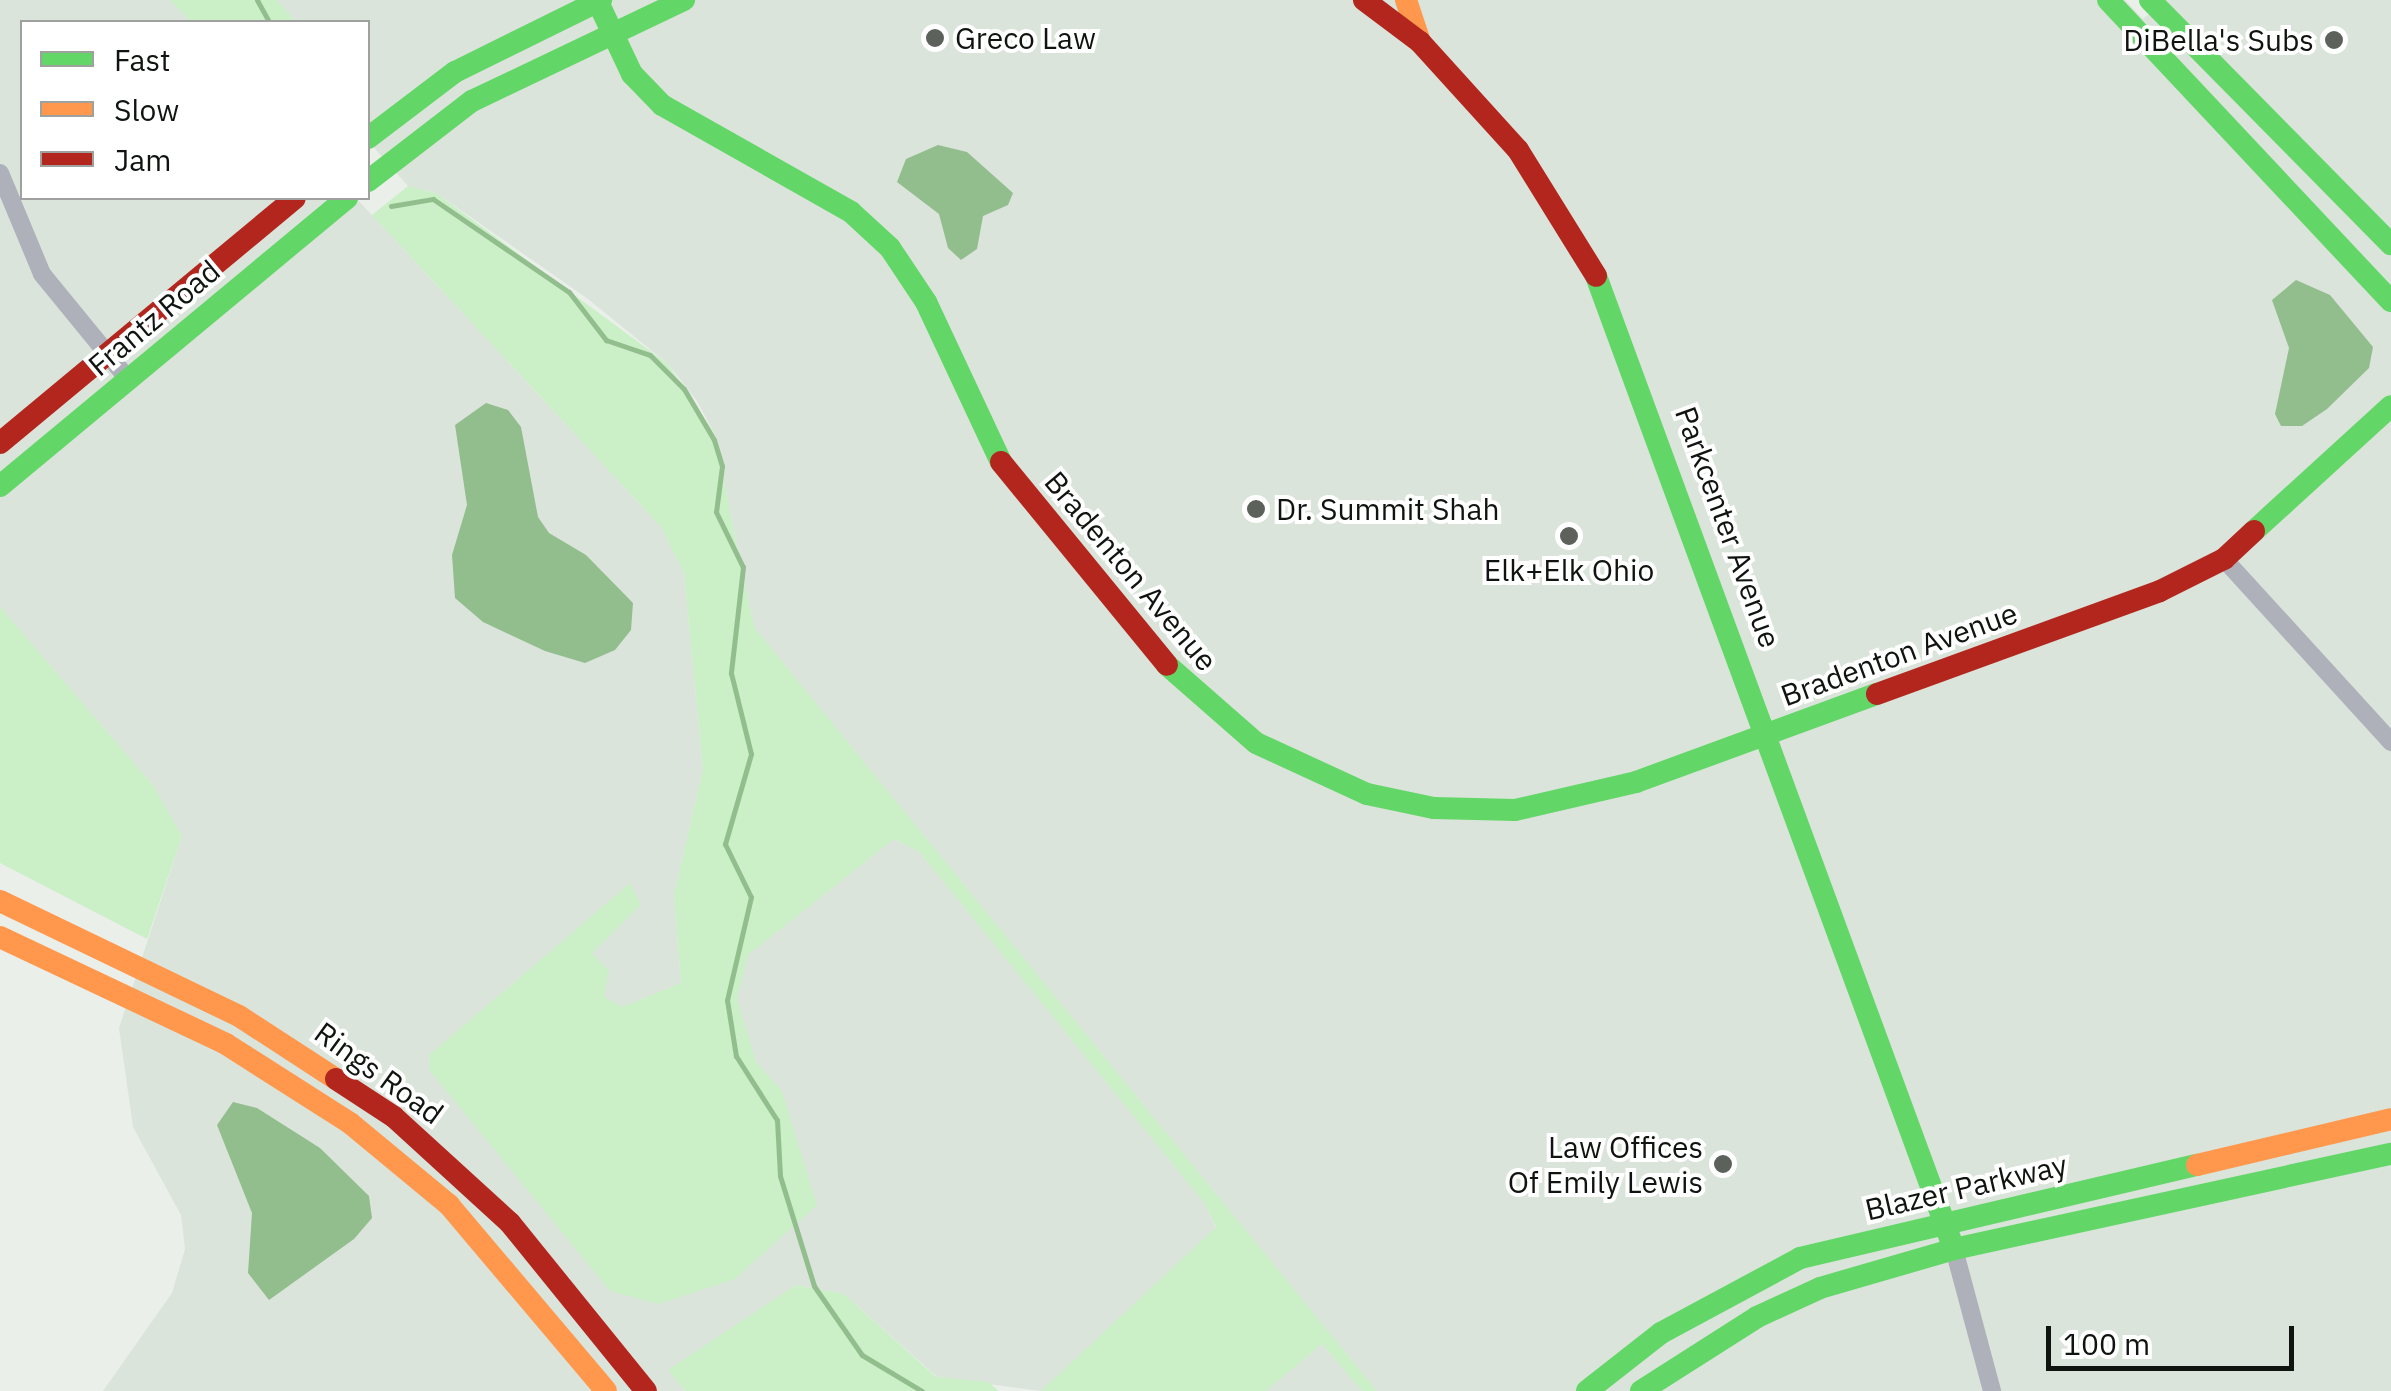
<!DOCTYPE html>
<style>
body{margin:0}
#map{position:relative;width:2391px;height:1391px;overflow:hidden;background:#eaefea;font-family:"IBM Plex Sans",sans-serif}
div>[style]{position:absolute}
.built>*{inset:0;background:#dae4da}
.green>*{inset:0;background:#cbefc7}
.water>*{inset:0;background:#92be8e}
.stream>*{height:5px;margin:-2.5px;padding:0 2.5px;transform-origin:2.5px;border-radius:2.5px;background:#92be8e}
.street>*{height:18px;margin:-9px;padding:0 9px;transform-origin:9px;border-radius:9px;background:#aeb0ba}
.fast>*{height:22px;margin:-11px;padding:0 11px;transform-origin:11px;border-radius:11px;background:#63d668}
.slow>*{height:22px;margin:-11px;padding:0 11px;transform-origin:11px;border-radius:11px;background:#ff974d}
.jam>*{height:22px;margin:-11px;padding:0 11px;transform-origin:11px;border-radius:11px;background:#b3261e}
.dots>*{width:28px;height:28px;translate:-50% -50%;box-sizing:border-box;border:5px solid #fff;border-radius:50%}
span{translate:-50% -50%;white-space:nowrap;text-align:center;line-height:1.15;-webkit-text-stroke:8px #fff;paint-order:stroke}
.poi-label{font-size:30px;color:#101410}
.left{translate:0 -50%;text-align:left}
.right{translate:-100% -50%;text-align:right}
.street-label{font-size:30px;color:#101410}
.legend{position:absolute;left:20px;top:20px;width:350px;height:180px;box-sizing:border-box;background:#fff;border:2px solid #9fa19f;margin:0;padding:12px 18px;list-style:none;font-size:30px;color:#101410}
.legend li{display:flex;align-items:center;gap:20px;height:50px}
.legend b{width:50px;border:2px solid #9fa19f}
.scale{position:absolute;left:2046px;top:1326px;width:248px;height:45px;box-sizing:border-box;border:5px solid #101410;border-top:0;padding-left:12px;font-size:30px;line-height:35px;white-space:nowrap;color:#101410;-webkit-text-stroke:8px #fff;paint-order:stroke}
</style>
<div id="map">
<div class="built">
<div style="clip-path:polygon(0 0,170px 0,191px 22px,22px 22px,22px 198px,356px 198px,661px 527px,684px 573px,703px 769px,674px 895px,681px 983px,622px 1007px,603px 996px,591px 953px,641px 905px,629px 884px,429px 1055px,430px 1071px,782px 1091px,756px 1062px,736px 999px,748px 955px,894px 839px,919px 852px,1205px 1204px,1216px 1228px,1041px 1391px,937px 1377px,844px 1294px,796px 1285px,669px 1371px,685px 1391px,103px 1391px,172px 1293px,185px 1249px,181px 1215px,133px 1127px,119px 1028px,182px 836px,153px 785px,0 607px)"></div>
<div style="clip-path:polygon(277px 0,2125px 0,2143px 19px,2165px 0,2391px 0,2391px 1391px,1377px 1391px,754px 627px,714px 433px,697px 401px,668px 364px,588px 299px,436px 193px,408px 186px,368px 141px,368px 22px,296px 22px)"></div>
<div style="clip-path:polygon(1322px 1344px,1362px 1391px,1266px 1391px)"></div>
</div>
<div class="green">
<div style="clip-path:polygon(170px 0,277px 0,296px 22px,191px 22px)"></div>
<div style="clip-path:polygon(408px 186px,436px 193px,668px 364px,714px 433px,754px 627px,1377px 1391px,1362px 1391px,1322px 1344px,1266px 1391px,1041px 1391px,1216px 1227px,1205px 1204px,919px 852px,894px 839px,748px 955px,737px 999px,756px 1062px,782px 1091px,817px 1205px,735px 1279px,659px 1304px,610px 1291px,430px 1071px,429px 1055px,630px 883px,641px 905px,592px 953px,609px 971px,604px 996px,622px 1007px,681px 983px,674px 895px,703px 769px,684px 573px,661px 527px,372px 215px)"></div>
<div style="clip-path:polygon(0 607px,153px 785px,182px 836px,147px 939px,0 863px)"></div>
<div style="clip-path:polygon(796px 1285px,844px 1294px,936px 1377px,988px 1382px,999px 1391px,685px 1391px,668px 1370px)"></div>
</div>
<div class="water">
<div style="clip-path:polygon(938px 145px,967px 152px,1013px 193px,1008px 205px,983px 216px,977px 249px,961px 260px,948px 248px,939px 214px,897px 182px,906px 159px)"></div>
<div style="clip-path:polygon(2296px 280px,2330px 295px,2373px 347px,2369px 368px,2327px 409px,2302px 426px,2281px 426px,2275px 414px,2289px 348px,2272px 300px)"></div>
<div style="clip-path:polygon(486px 403px,508px 410px,521px 427px,538px 517px,549px 533px,586px 555px,633px 603px,631px 630px,615px 650px,585px 663px,545px 651px,483px 622px,455px 598px,452px 555px,467px 505px,455px 425px)"></div>
<div style="clip-path:polygon(233px 1102px,257px 1108px,320px 1148px,369px 1196px,372px 1218px,354px 1239px,269px 1300px,248px 1273px,252px 1213px,217px 1125px)"></div>
</div>
<div class="stream">
<div style="left:257px;top:0;width:25px;rotate:61deg"></div>
<div style="left:391px;top:206px;width:43px;rotate:-9.5deg"></div>
<div style="left:433px;top:199px;width:165px;rotate:34.4deg"></div>
<div style="left:569px;top:292px;width:61px;rotate:52.4deg"></div>
<div style="left:606px;top:340px;width:46px;rotate:18.8deg"></div>
<div style="left:650px;top:355px;width:48px;rotate:45deg"></div>
<div style="left:684px;top:389px;width:59px;rotate:59.5deg"></div>
<div style="left:714px;top:440px;width:27px;rotate:73deg"></div>
<div style="left:722px;top:466px;width:46px;rotate:97.4deg"></div>
<div style="left:716px;top:512px;width:61px;rotate:63.9deg"></div>
<div style="left:743px;top:567px;width:107px;rotate:96.5deg"></div>
<div style="left:731px;top:673px;width:83px;rotate:76.1deg"></div>
<div style="left:751px;top:754px;width:94px;rotate:106.1deg"></div>
<div style="left:725px;top:844px;width:59px;rotate:63.9deg"></div>
<div style="left:751px;top:897px;width:106px;rotate:103.1deg"></div>
<div style="left:727px;top:1000px;width:57px;rotate:80.9deg"></div>
<div style="left:736px;top:1056px;width:76px;rotate:57.4deg"></div>
<div style="left:777px;top:1120px;width:56px;rotate:86.9deg"></div>
<div style="left:780px;top:1176px;width:115px;rotate:72.8deg"></div>
<div style="left:814px;top:1286px;width:84px;rotate:55.2deg"></div>
<div style="left:862px;top:1355px;width:70px;rotate:31deg"></div>
</div>
<div class="street">
<div style="left:0;top:173px;width:109px;rotate:67.4deg"></div>
<div style="left:42px;top:274px;width:136px;rotate:50.7deg"></div>
<div style="left:2224px;top:559px;width:248px;rotate:47.6deg"></div>
<div style="left:1954px;top:1249px;width:147px;rotate:75deg"></div>
</div>
<div class="fast">
<div style="left:597px;top:0;width:82px;rotate:64.7deg"></div>
<div style="left:632px;top:74px;width:43px;rotate:45.9deg"></div>
<div style="left:662px;top:105px;width:217px;rotate:29.5deg"></div>
<div style="left:851px;top:212px;width:53px;rotate:42.7deg"></div>
<div style="left:890px;top:248px;width:65px;rotate:56.3deg"></div>
<div style="left:926px;top:302px;width:177px;rotate:64.9deg"></div>
<div style="left:2108px;top:0;width:413px;rotate:46.8deg"></div>
<div style="left:2150px;top:0;width:343px;rotate:45.4deg"></div>
<div style="left:368px;top:138px;width:109px;rotate:-37.2deg"></div>
<div style="left:455px;top:72px;width:163px;rotate:-26.3deg"></div>
<div style="left:368px;top:181px;width:131px;rotate:-37.6deg"></div>
<div style="left:472px;top:101px;width:235px;rotate:-25.5deg"></div>
<div style="left:1596px;top:276px;width:1037px;rotate:69.8deg"></div>
<div style="left:0;top:486px;width:451px;rotate:-39.7deg"></div>
<div style="left:2254px;top:531px;width:185px;rotate:-42.4deg"></div>
<div style="left:1167px;top:665px;width:118px;rotate:41.2deg"></div>
<div style="left:1256px;top:743px;width:122px;rotate:24.7deg"></div>
<div style="left:1367px;top:794px;width:68px;rotate:11.8deg"></div>
<div style="left:1434px;top:808px;width:81px;rotate:1.4deg"></div>
<div style="left:1515px;top:810px;width:124px;rotate:-13deg"></div>
<div style="left:1636px;top:782px;width:257px;rotate:-20.1deg"></div>
<div style="left:1587px;top:1391px;width:94px;rotate:-38.1deg"></div>
<div style="left:1661px;top:1333px;width:158px;rotate:-28.3deg"></div>
<div style="left:1800px;top:1258px;width:408px;rotate:-13.2deg"></div>
<div style="left:1641px;top:1391px;width:138px;rotate:-32.5deg"></div>
<div style="left:1757px;top:1317px;width:69px;rotate:-24.7deg"></div>
<div style="left:1820px;top:1288px;width:140px;rotate:-16.2deg"></div>
<div style="left:1954px;top:1249px;width:447px;rotate:-12.3deg"></div>
</div>
<div class="slow">
<div style="left:1406px;top:0;width:44px;rotate:71.6deg"></div>
<div style="left:0;top:901px;width:265px;rotate:25.7deg"></div>
<div style="left:239px;top:1016px;width:116px;rotate:33deg"></div>
<div style="left:0;top:937px;width:250px;rotate:25.3deg"></div>
<div style="left:226px;top:1044px;width:147px;rotate:32.5deg"></div>
<div style="left:350px;top:1123px;width:129px;rotate:39.6deg"></div>
<div style="left:449px;top:1205px;width:243px;rotate:49.8deg"></div>
<div style="left:2197px;top:1165px;width:199px;rotate:-13.3deg"></div>
</div>
<div class="jam">
<div style="left:1364px;top:0;width:70px;rotate:36.9deg"></div>
<div style="left:1420px;top:42px;width:146px;rotate:47.8deg"></div>
<div style="left:1518px;top:150px;width:148px;rotate:58.2deg"></div>
<div style="left:0;top:443px;width:383px;rotate:-39.7deg"></div>
<div style="left:1001px;top:462px;width:262px;rotate:50.7deg"></div>
<div style="left:1877px;top:694px;width:301px;rotate:-20deg"></div>
<div style="left:2160px;top:591px;width:72px;rotate:-26.6deg"></div>
<div style="left:2224px;top:559px;width:41px;rotate:-43deg"></div>
<div style="left:336px;top:1079px;width:69px;rotate:33.2deg"></div>
<div style="left:394px;top:1117px;width:157px;rotate:42.4deg"></div>
<div style="left:510px;top:1223px;width:216px;rotate:51deg"></div>
</div>
<div class="dots">
<div style="left:935px;top:38px;background:#5c615c"></div>
<div style="left:2334px;top:40px;background:#5c615c"></div>
<div style="left:1256px;top:509px;background:#5c615c"></div>
<div style="left:1569px;top:536px;background:#5c615c"></div>
<div style="left:1723px;top:1164px;background:#5c615c"></div>
</div>
<div class="poi-label">
<span class="left" style="left:955px;top:38px">Greco Law</span>
<span class="right" style="left:2314px;top:40px">DiBella's Subs</span>
<span class="left" style="left:1276px;top:509px">Dr. Summit Shah</span>
<span style="left:1569px;top:570px">Elk+Elk Ohio</span>
<span class="right" style="left:1703px;top:1164px">Law Offices<br>Of Emily Lewis</span>
</div>
<div class="street-label">
<span style="left:154px;top:318px;rotate:-40deg">Frantz Road</span>
<span style="left:1728px;top:527px;rotate:70deg">Parkcenter Avenue</span>
<span style="left:1131px;top:571px;rotate:50deg">Bradenton Avenue</span>
<span style="left:1899px;top:654px;rotate:-20deg">Bradenton Avenue</span>
<span style="left:379px;top:1073px;rotate:36deg">Rings Road</span>
<span style="left:1966px;top:1187px;rotate:-13deg">Blazer Parkway</span>
</div>
<ul class="legend">
<li><b style="height:12px;background:#63d668"></b>Fast</li>
<li><b style="height:12px;background:#ff974d"></b>Slow</li>
<li><b style="height:12px;background:#b3261e"></b>Jam</li>
</ul>
<div class="scale">100 m</div>
</div>
